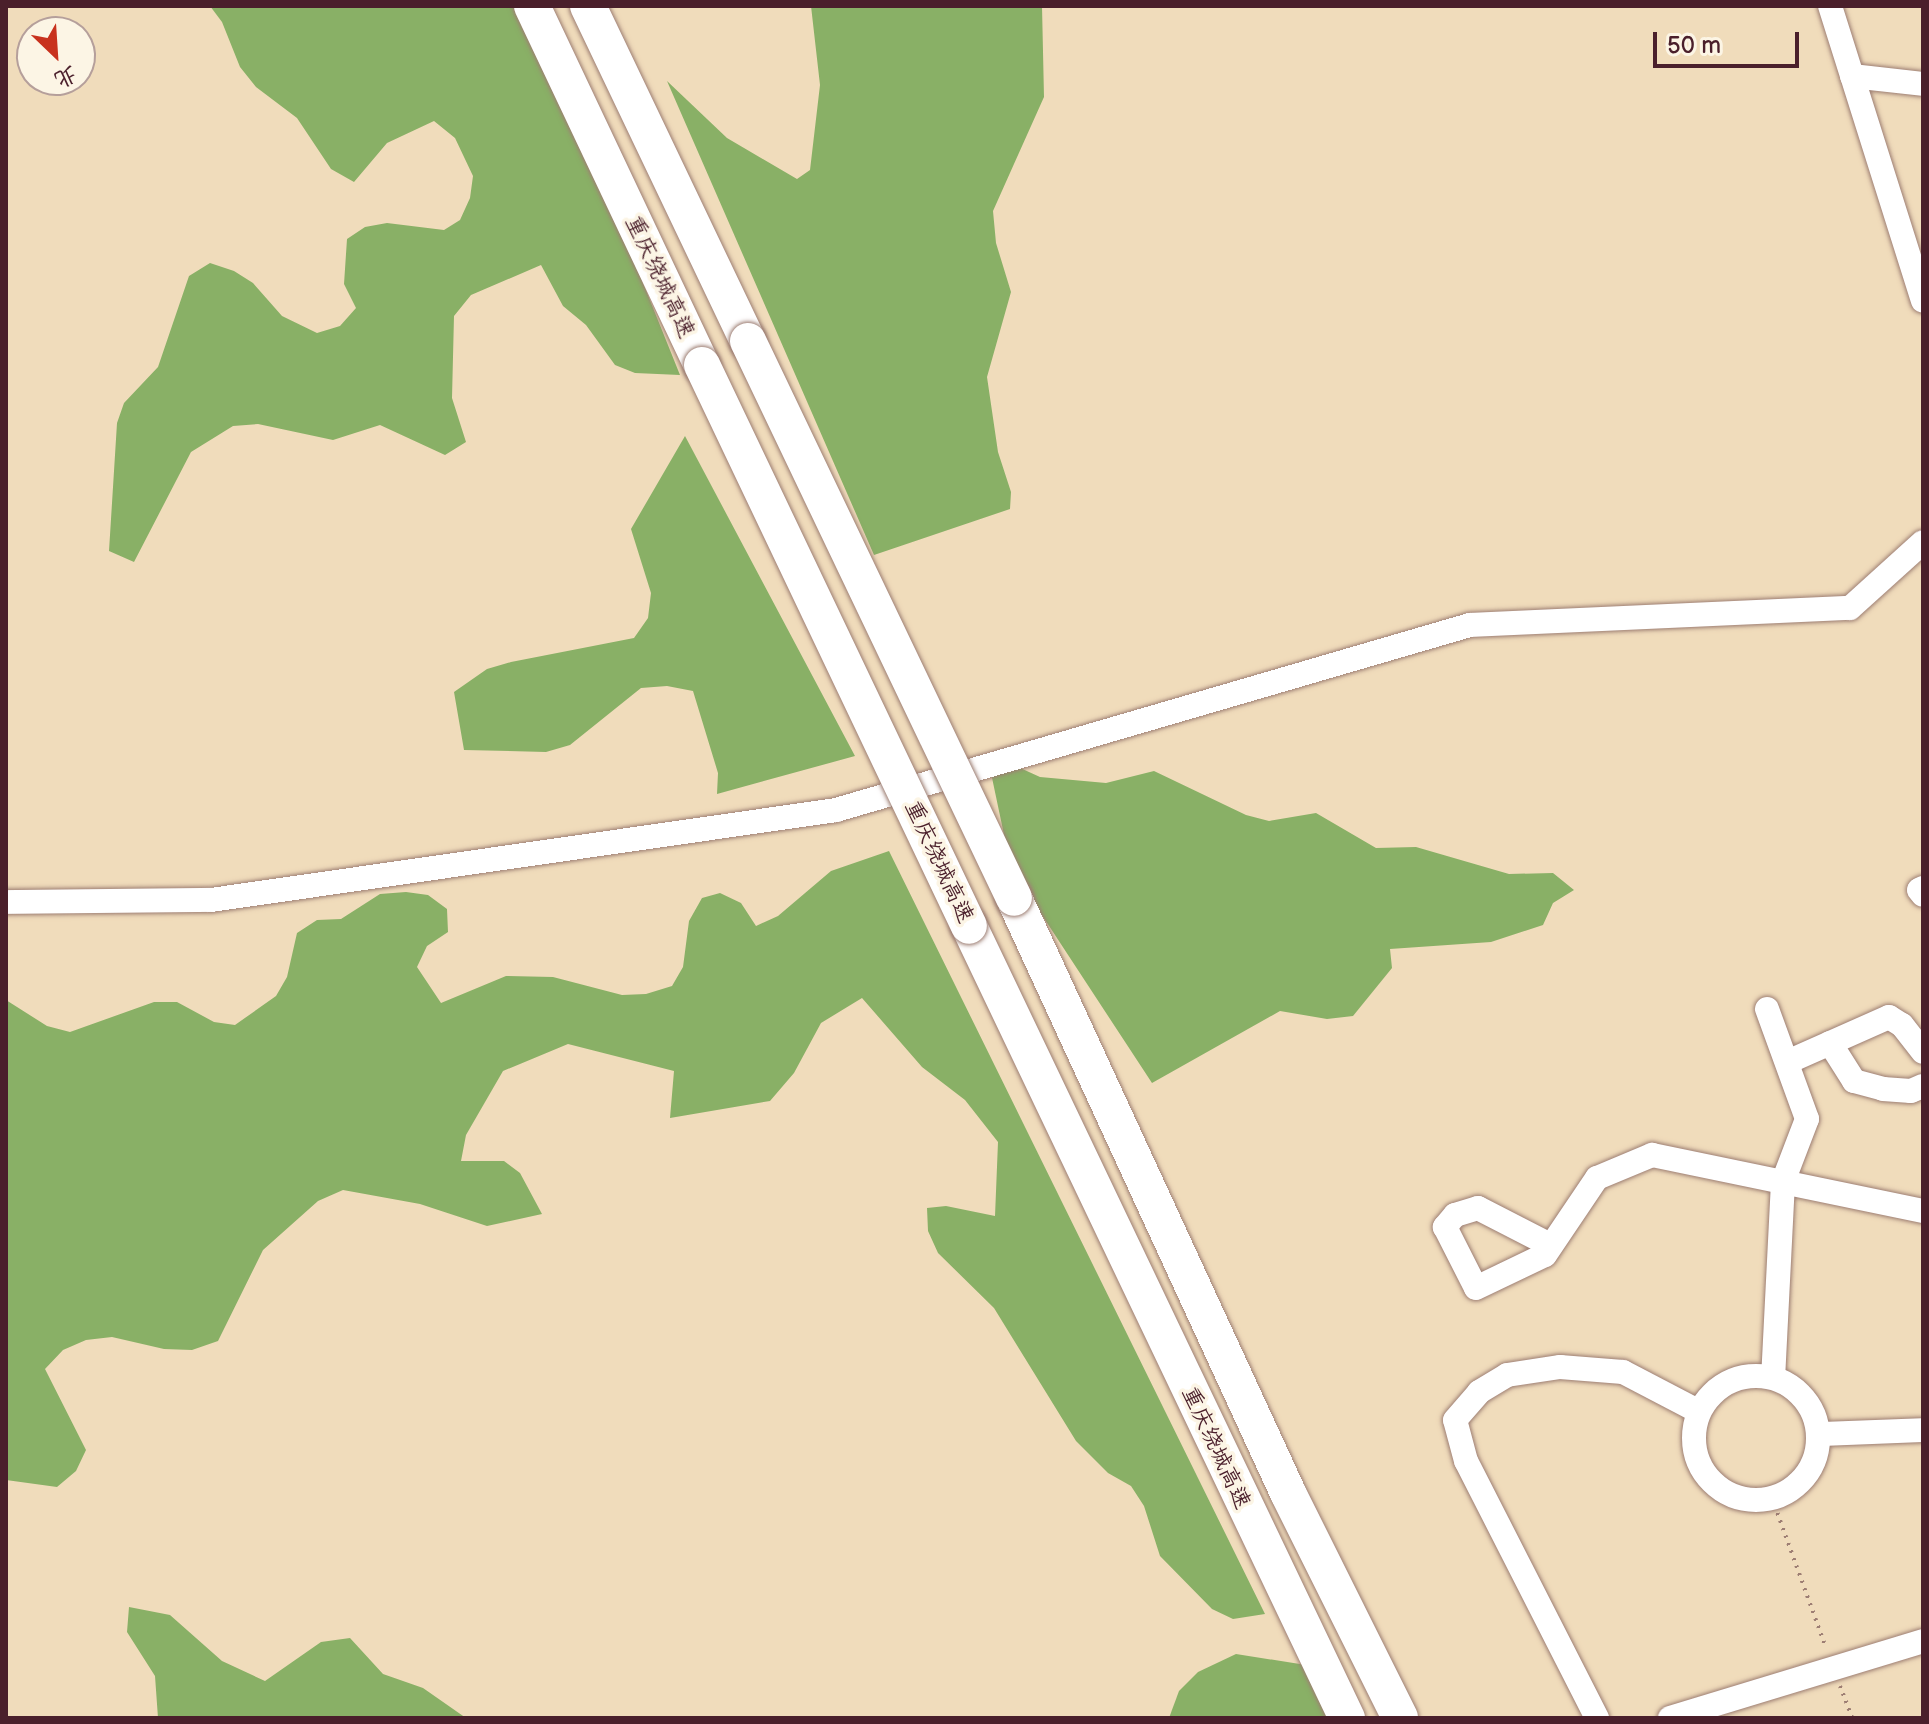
<!DOCTYPE html>
<meta charset="utf-8">
<style>
body{margin:0}
#map{position:relative;width:1929px;height:1724px;overflow:hidden;background:#f0dcbb;font-family:"Balsamiq Sans","LXGW WenKai TC",sans-serif}
div>[style]{position:absolute}
.forest>*{inset:0;background:#89b066}
.path>*{height:4px;margin-top:-2px;transform-origin:0;background:repeating-linear-gradient(90deg,#9d7e73 0 2px,transparent 0 8px)}
.roads{filter:drop-shadow(0 0 2px #9d7e73) drop-shadow(0 0 2px #9d7e73)}
.minor>*{height:24px;margin:-12px;padding:0 12px;transform-origin:12px;border-radius:12px;background:#fff}
.minor>.ring{margin:-12px;padding:0;box-sizing:content-box;background:none;border:24px solid #fff;border-radius:50%}
.highway>*{height:36px;margin:-18px;padding:0 18px;transform-origin:18px;border-radius:18px;background:#fff}
.bridges{filter:drop-shadow(0 0 2px #9d7e73) drop-shadow(0 0 2px #9d7e73)}
.highway-bridge>*{height:36px;margin:-18px;padding:0 18px;transform-origin:18px;border-radius:18px;background:#fff}
span{translate:-50% -50%;white-space:nowrap;text-align:center;line-height:1.15;-webkit-text-stroke:7px #fcf5e5;paint-order:stroke}
.street-label{font-size:22px;color:#4a1f2b}
.frame{position:absolute;inset:0;border:8px solid #4a1f2b;pointer-events:none}
.north{position:absolute;left:16px;top:16px;width:80px;height:80px;box-sizing:border-box;background:#fcf5e5;border:2px solid #b59f9b;border-radius:50%;rotate:155deg;font-size:22px;font-weight:700;line-height:32px;text-align:center;color:#4a1f2b}
.north::after{content:'';display:block;margin:auto;width:28px;height:36px;background:#c8321e;clip-path:polygon(50% 0,100% 100%,50% 72%,0 100%)}
.scale{position:absolute;left:1653px;top:32px;width:146px;height:36px;box-sizing:border-box;border:4px solid #4a1f2b;border-top:0;padding-left:10px;font-size:24px;line-height:28px;white-space:nowrap;color:#4a1f2b;-webkit-text-stroke:6px #fcf5e5;paint-order:stroke}
</style>
<div id="map">
<div class="forest">
<div style="clip-path:polygon(210px 6px,521px 6px,578px 121px,680px 375px,635px 373px,615px 365px,586px 325px,563px 306px,541px 265px,471px 295px,454px 316px,452px 398px,466px 442px,445px 455px,380px 425px,333px 440px,258px 424px,233px 426px,191px 452px,134px 562px,109px 551px,117px 423px,124px 403px,158px 367px,189px 276px,210px 263px,234px 271px,253px 283px,282px 316px,317px 333px,340px 326px,356px 308px,344px 284px,347px 239px,365px 227px,387px 223px,444px 230px,460px 220px,470px 198px,473px 176px,455px 138px,434px 121px,387px 143px,354px 182px,331px 169px,297px 118px,256px 87px,240px 67px,222px 22px)"></div>
<div style="clip-path:polygon(811px 6px,1042px 6px,1044px 97px,993px 211px,996px 243px,1011px 292px,987px 377px,998px 452px,1011px 492px,1010px 509px,874px 555px,667px 81px,727px 138px,797px 179px,810px 170px,820px 85px)"></div>
<div style="clip-path:polygon(685px 436px,855px 756px,717px 794px,718px 773px,693px 691px,667px 686px,641px 688px,570px 745px,546px 752px,464px 750px,454px 692px,487px 669px,511px 662px,634px 638px,648px 618px,651px 593px,631px 529px)"></div>
<div style="clip-path:polygon(1018px 767px,1040px 777px,1106px 783px,1154px 771px,1246px 815px,1269px 821px,1316px 813px,1376px 848px,1416px 847px,1509px 874px,1553px 873px,1574px 890px,1553px 903px,1543px 925px,1491px 942px,1390px 949px,1392px 968px,1353px 1016px,1327px 1019px,1280px 1011px,1152px 1083px,1011px 868px,991px 773px)"></div>
<div style="clip-path:polygon(889px 851px,1265px 1614px,1233px 1619px,1212px 1609px,1160px 1556px,1144px 1506px,1131px 1486px,1108px 1473px,1076px 1441px,994px 1308px,938px 1253px,928px 1231px,927px 1208px,946px 1206px,995px 1216px,998px 1142px,965px 1100px,922px 1067px,862px 998px,821px 1023px,794px 1073px,770px 1101px,670px 1118px,674px 1071px,568px 1044px,503px 1071px,466px 1135px,461px 1161px,504px 1161px,520px 1173px,542px 1214px,487px 1226px,420px 1204px,343px 1190px,318px 1201px,263px 1250px,218px 1341px,192px 1350px,164px 1349px,112px 1337px,86px 1340px,63px 1350px,45px 1369px,86px 1450px,76px 1471px,57px 1487px,6px 1480px,6px 1000px,47px 1026px,70px 1032px,154px 1002px,177px 1002px,214px 1022px,235px 1025px,276px 996px,287px 977px,297px 933px,317px 920px,341px 919px,380px 894px,406px 892px,428px 895px,447px 909px,448px 932px,427px 946px,417px 967px,441px 1003px,506px 976px,553px 977px,622px 995px,646px 994px,672px 986px,683px 967px,689px 921px,702px 898px,720px 893px,741px 903px,756px 926px,778px 916px,831px 871px)"></div>
<div style="clip-path:polygon(129px 1607px,170px 1615px,222px 1661px,265px 1681px,321px 1642px,350px 1638px,383px 1674px,423px 1688px,466px 1718px,158px 1718px,155px 1676px,127px 1632px)"></div>
<div style="clip-path:polygon(1236px 1654px,1306px 1665px,1333px 1718px,1169px 1718px,1179px 1691px,1198px 1672px)"></div>
</div>
<div class="path">
<div style="left:1772px;top:1498px;width:159px;rotate:70.2deg"></div>
<div style="left:1840px;top:1686px;width:34px;rotate:69deg"></div>
</div>
<div class="roads">
<div class="minor">
<div style="left:1830px;top:6px;width:309px;rotate:72.5deg"></div>
<div style="left:1852px;top:76px;width:71px;rotate:6.4deg"></div>
<div style="left:1923px;top:888px;width:4px;rotate:153deg"></div>
<div style="left:1919px;top:890px;width:6px;rotate:51deg"></div>
<div style="left:6px;top:902px;width:205px;rotate:-0.6deg"></div>
<div style="left:211px;top:900px;width:631px;rotate:-8.19deg"></div>
<div style="left:836px;top:810px;width:660px;rotate:-16.27deg"></div>
<div style="left:1470px;top:625px;width:380px;rotate:-2.6deg"></div>
<div style="left:1850px;top:608px;width:98px;rotate:-42.1deg"></div>
<div style="left:1767px;top:1009px;width:117px;rotate:70deg"></div>
<div style="left:1807px;top:1119px;width:67px;rotate:110.9deg"></div>
<div style="left:1783px;top:1182px;width:196px;rotate:92.9deg"></div>
<div style="left:1830px;top:1043px;width:45px;rotate:57.7deg"></div>
<div style="left:1854px;top:1081px;width:30px;rotate:15deg"></div>
<div style="left:1883px;top:1089px;width:28px;rotate:4deg"></div>
<div style="left:1911px;top:1091px;width:13px;rotate:-23deg"></div>
<div style="left:1792px;top:1060px;width:106px;rotate:-23.9deg"></div>
<div style="left:1889px;top:1017px;width:15px;rotate:32deg"></div>
<div style="left:1902px;top:1025px;width:34px;rotate:52deg"></div>
<div style="left:1550px;top:1245px;width:81px;rotate:-152.8deg"></div>
<div style="left:1478px;top:1208px;width:24px;rotate:163deg"></div>
<div style="left:1455px;top:1215px;width:16px;rotate:130deg"></div>
<div style="left:1445px;top:1227px;width:68px;rotate:63.1deg"></div>
<div style="left:1476px;top:1288px;width:76px;rotate:-25.6deg"></div>
<div style="left:1545px;top:1255px;width:93px;rotate:-56deg"></div>
<div style="left:1597px;top:1178px;width:60px;rotate:-22.7deg"></div>
<div style="left:1652px;top:1155px;width:277px;rotate:11.7deg"></div>
<div class="ring" style="left:1694px;top:1376px;width:100px;height:100px"></div>
<div style="left:1821px;top:1434px;width:102px;rotate:-2.2deg"></div>
<div style="left:1597px;top:1718px;width:288px;rotate:-117deg"></div>
<div style="left:1466px;top:1461px;width:42px;rotate:-105deg"></div>
<div style="left:1455px;top:1420px;width:37px;rotate:-49deg"></div>
<div style="left:1479px;top:1392px;width:33px;rotate:-31deg"></div>
<div style="left:1507px;top:1375px;width:54px;rotate:-8.6deg"></div>
<div style="left:1560px;top:1367px;width:63px;rotate:4.5deg"></div>
<div style="left:1623px;top:1372px;width:85px;rotate:27.5deg"></div>
<div style="left:1670px;top:1718px;width:264px;rotate:-16.9deg"></div>
</div>
<div class="highway">
<div style="left:532px;top:6px;width:397px;rotate:64.7deg"></div>
<div style="left:588px;top:6px;width:371px;rotate:64.5deg"></div>
<div style="left:1014px;top:898px;width:655px;rotate:65.27deg"></div>
<div style="left:1288px;top:1493px;width:251px;rotate:63.5deg"></div>
<div style="left:969px;top:926px;width:878px;rotate:64.49deg"></div>
</div>
</div>
<div class="bridges">
<div class="highway-bridge">
<div style="left:748px;top:341px;width:617px;rotate:64.47deg"></div>
<div style="left:702px;top:365px;width:621px;rotate:64.55deg"></div>
</div>
</div>
<div class="street-label">
<span style="left:660px;top:277px;rotate:65deg">重庆绕城高速</span>
<span style="left:939px;top:862px;rotate:65deg">重庆绕城高速</span>
<span style="left:1216px;top:1448px;rotate:65deg">重庆绕城高速</span>
</div>
<div class="frame"></div>
<div class="north">北</div>
<div class="scale">50 m</div>
</div>
